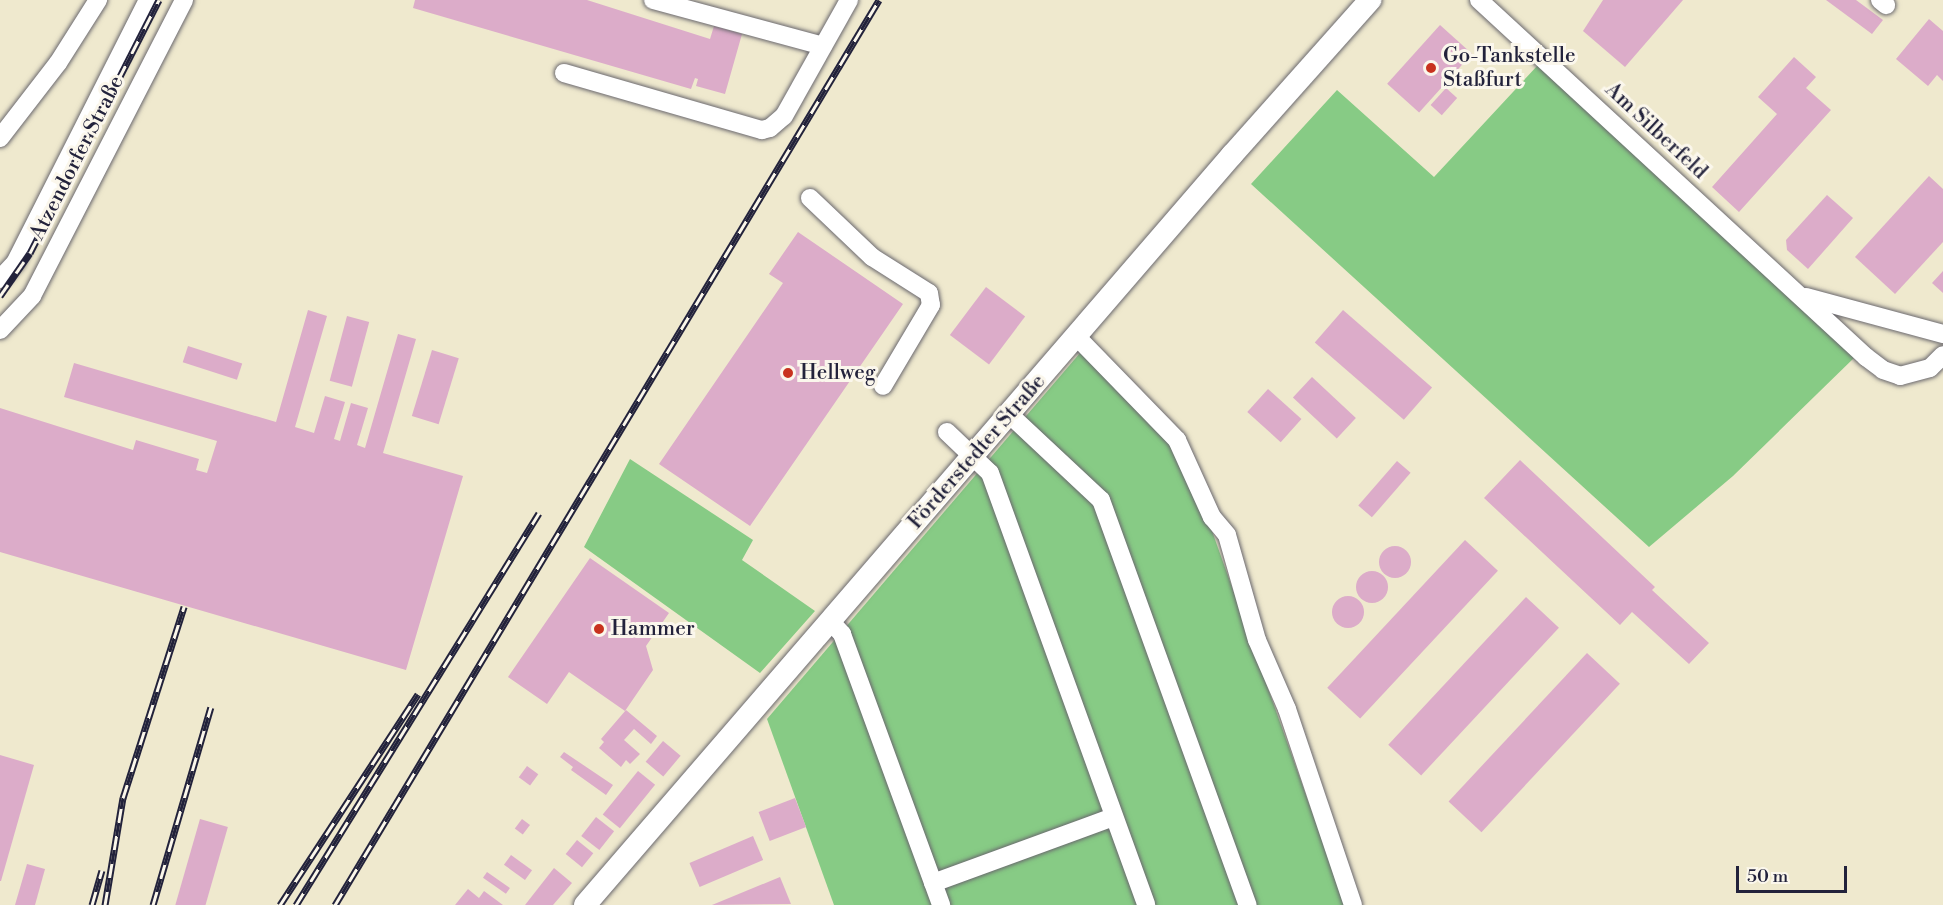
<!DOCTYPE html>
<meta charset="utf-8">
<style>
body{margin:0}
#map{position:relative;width:1943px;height:905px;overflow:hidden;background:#efe9ce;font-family:"Libre Bodoni",serif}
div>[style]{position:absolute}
.green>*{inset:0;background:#87cb85}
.building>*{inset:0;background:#dcacc9;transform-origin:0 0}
.round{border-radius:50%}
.roads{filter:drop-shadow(0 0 2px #6a686e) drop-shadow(0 0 2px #6a686e)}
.minor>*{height:18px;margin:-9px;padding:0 9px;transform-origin:9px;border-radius:9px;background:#fff}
.major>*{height:22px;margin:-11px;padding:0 11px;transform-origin:11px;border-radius:11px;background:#fff}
.rail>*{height:7px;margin-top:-3.5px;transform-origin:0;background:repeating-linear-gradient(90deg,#fbf7ec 0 14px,#22223b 0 28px);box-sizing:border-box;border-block:2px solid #22223b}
.dots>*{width:16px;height:16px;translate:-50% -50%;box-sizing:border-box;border:3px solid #fbf7ec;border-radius:50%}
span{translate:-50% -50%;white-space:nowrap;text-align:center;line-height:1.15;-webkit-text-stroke:6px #fbf7ec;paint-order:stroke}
.poi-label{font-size:21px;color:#22223b}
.left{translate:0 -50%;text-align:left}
.street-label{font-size:21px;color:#22223b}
.scale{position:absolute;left:1736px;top:866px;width:111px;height:27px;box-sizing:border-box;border:3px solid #22223b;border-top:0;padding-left:8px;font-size:18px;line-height:21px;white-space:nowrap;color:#22223b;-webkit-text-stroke:4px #fbf7ec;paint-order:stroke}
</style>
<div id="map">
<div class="green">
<div style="clip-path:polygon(1538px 65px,1856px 356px,1733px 476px,1649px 547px,1251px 184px,1337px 90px,1434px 177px)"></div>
<div style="clip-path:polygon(1080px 353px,1174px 424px,1345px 905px,834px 905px,767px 719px)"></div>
<div style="clip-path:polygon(630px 459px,753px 540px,742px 560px,815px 611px,760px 673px,584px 547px)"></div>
</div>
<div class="building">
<div style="clip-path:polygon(415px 0,587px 0,710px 39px,714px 26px,742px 34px,725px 94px,696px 86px,698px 79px,695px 78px,691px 89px,413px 8px)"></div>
<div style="clip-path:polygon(1603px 0,1683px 0,1625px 67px,1583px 31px)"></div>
<div style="clip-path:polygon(1826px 0,1856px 0,1883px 20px,1872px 34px)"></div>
<div style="clip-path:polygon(1929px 19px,1943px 31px,1943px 81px,1937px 75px,1928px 86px,1896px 59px)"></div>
<div style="left:1440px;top:25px;width:43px;height:79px;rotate:42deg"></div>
<div style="clip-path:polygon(1794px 57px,1816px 77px,1806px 88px,1831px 110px,1739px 212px,1712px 187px,1777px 114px,1758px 97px)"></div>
<div style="left:1446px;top:88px;width:15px;height:23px;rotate:42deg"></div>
<div style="clip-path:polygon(1929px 176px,1943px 189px,1943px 242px,1895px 294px,1855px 257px)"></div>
<div style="clip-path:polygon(1827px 195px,1853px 218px,1808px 269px,1787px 250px,1786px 240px)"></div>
<div style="clip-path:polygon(798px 232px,903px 304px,750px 526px,659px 464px,783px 283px,769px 274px)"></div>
<div style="clip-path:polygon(1943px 271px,1943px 293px,1932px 283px)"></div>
<div style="left:986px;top:287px;width:49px;height:60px;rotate:37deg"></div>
<div style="clip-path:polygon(308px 310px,327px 316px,295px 427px,314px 433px,325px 396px,345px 402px,334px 439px,340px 441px,351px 403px,368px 408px,357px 445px,365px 448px,398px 334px,416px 339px,383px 453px,463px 476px,406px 670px,0 552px,0 408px,133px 450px,136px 440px,199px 459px,196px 470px,207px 473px,217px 441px,64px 397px,74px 363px,276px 422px)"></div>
<div style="left:1343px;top:310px;width:118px;height:43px;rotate:41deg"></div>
<div style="left:347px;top:316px;width:23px;height:67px;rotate:15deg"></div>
<div style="left:188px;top:346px;width:57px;height:17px;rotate:18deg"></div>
<div style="left:432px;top:350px;width:28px;height:69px;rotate:17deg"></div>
<div style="left:1312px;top:377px;width:60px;height:28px;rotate:43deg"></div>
<div style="left:1268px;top:389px;width:45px;height:31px;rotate:42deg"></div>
<div style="clip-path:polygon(1520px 460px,1655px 587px,1652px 590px,1709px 643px,1689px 664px,1632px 612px,1620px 625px,1484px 498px)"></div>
<div style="left:1397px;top:461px;width:18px;height:59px;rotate:41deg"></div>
<div style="left:1465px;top:540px;width:45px;height:202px;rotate:43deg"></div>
<div class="round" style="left:1379px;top:546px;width:32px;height:32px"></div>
<div style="clip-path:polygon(590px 558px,669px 613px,646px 646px,653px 670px,625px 711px,569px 672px,547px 704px,508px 677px)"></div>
<div class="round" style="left:1356px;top:571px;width:32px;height:32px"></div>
<div class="round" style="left:1332px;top:596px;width:32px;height:32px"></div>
<div style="left:1526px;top:597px;width:45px;height:202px;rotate:43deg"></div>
<div style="left:1587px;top:653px;width:45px;height:203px;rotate:43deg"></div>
<div style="clip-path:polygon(626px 710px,657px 736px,651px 744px,634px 729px,624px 740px,640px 754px,630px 764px,626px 760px,621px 767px,599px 748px,604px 742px,601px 739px)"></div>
<div style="left:663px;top:741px;width:23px;height:27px;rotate:40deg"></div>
<div style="clip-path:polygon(564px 752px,613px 785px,606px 795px,571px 770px,573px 767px,560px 757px)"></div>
<div style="clip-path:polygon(0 755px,34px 765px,1px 881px,0 881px)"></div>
<div style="left:527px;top:766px;width:14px;height:14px;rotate:36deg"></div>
<div style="left:638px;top:771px;width:22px;height:56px;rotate:39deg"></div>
<div style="left:795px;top:798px;width:31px;height:39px;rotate:69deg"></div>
<div style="left:596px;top:817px;width:23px;height:24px;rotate:38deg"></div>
<div style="left:200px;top:819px;width:29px;height:90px;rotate:16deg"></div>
<div style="left:522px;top:819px;width:10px;height:12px;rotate:37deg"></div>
<div style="left:753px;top:836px;width:26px;height:69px;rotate:67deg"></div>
<div style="left:577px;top:840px;width:21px;height:18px;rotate:39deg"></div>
<div style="left:511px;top:855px;width:26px;height:12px;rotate:36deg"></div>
<div style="clip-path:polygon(27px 864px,45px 869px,35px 905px,15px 905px)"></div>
<div style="clip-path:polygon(554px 868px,572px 883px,553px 905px,525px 905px)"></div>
<div style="left:487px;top:872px;width:28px;height:7px;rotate:35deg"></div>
<div style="clip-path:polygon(780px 877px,791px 904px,712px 905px)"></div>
<div style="clip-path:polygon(468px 889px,479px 898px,484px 891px,503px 905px,455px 905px)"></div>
</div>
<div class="roads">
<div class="minor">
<div style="left:653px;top:0;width:176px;rotate:15.1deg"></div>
<div style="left:1479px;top:0;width:527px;rotate:42.69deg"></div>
<div style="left:1866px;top:357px;width:21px;rotate:37deg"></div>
<div style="left:1883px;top:370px;width:18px;rotate:19deg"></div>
<div style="left:1900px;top:376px;width:31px;rotate:-15deg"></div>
<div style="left:1930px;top:368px;width:18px;rotate:-45deg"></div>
<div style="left:1880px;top:0;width:8px;rotate:40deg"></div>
<div style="left:564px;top:73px;width:206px;rotate:16.1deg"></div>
<div style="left:762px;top:130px;width:8px;rotate:-14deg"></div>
<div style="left:770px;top:128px;width:18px;rotate:-41deg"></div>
<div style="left:784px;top:116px;width:133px;rotate:-60.7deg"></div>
<div style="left:0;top:138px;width:95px;rotate:-52.3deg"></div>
<div style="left:58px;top:63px;width:75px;rotate:-57.6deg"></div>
<div style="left:810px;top:198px;width:86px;rotate:43.6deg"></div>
<div style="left:872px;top:257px;width:67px;rotate:32.3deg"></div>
<div style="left:929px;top:293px;width:12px;rotate:81deg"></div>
<div style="left:931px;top:305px;width:94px;rotate:120.7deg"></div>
<div style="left:0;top:279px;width:22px;rotate:-47deg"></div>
<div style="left:15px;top:263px;width:295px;rotate:-63.2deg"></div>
<div style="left:1806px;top:297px;width:142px;rotate:15.1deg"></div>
<div style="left:0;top:330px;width:47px;rotate:-46.7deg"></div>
<div style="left:32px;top:296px;width:333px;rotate:-62.8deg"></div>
<div style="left:1076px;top:336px;width:145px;rotate:45.8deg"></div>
<div style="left:1177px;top:440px;width:85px;rotate:65.6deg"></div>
<div style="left:1212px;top:517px;width:23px;rotate:50deg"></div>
<div style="left:1227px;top:535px;width:109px;rotate:74.1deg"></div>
<div style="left:1257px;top:640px;width:75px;rotate:66.5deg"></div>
<div style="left:1287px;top:709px;width:207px;rotate:71.4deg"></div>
<div style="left:1009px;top:414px;width:126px;rotate:43.1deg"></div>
<div style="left:1101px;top:500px;width:431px;rotate:70.1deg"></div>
<div style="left:947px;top:432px;width:59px;rotate:43.6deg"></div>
<div style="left:990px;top:473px;width:459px;rotate:70.1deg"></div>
<div style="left:830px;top:621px;width:18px;rotate:47deg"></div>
<div style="left:842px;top:634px;width:289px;rotate:69.9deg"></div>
<div style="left:933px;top:883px;width:192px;rotate:-20.1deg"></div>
</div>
<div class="major">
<div style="left:585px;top:905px;width:991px;rotate:-49.22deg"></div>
<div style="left:1232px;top:155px;width:208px;rotate:-48.3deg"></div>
</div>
</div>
<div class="rail">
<div style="left:0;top:296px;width:52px;rotate:-55.1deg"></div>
<div style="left:30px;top:253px;width:284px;rotate:-63deg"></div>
<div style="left:92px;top:905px;width:36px;rotate:-74deg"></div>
<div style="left:105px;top:905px;width:109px;rotate:-80.5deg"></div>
<div style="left:123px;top:798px;width:201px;rotate:-72.3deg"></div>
<div style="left:153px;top:905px;width:206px;rotate:-73.7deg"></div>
<div style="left:280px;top:905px;width:252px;rotate:-56.8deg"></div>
<div style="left:296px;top:905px;width:461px;rotate:-58.2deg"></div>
<div style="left:335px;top:905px;width:1056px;rotate:-58.99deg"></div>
</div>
<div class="dots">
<div style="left:1431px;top:68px;background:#c8321e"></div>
<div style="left:788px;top:373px;background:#c8321e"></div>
<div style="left:599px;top:629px;background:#c8321e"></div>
</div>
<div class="poi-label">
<span class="left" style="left:1443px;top:68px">Go-Tankstelle<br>Staßfurt</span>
<span class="left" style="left:800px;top:373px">Hellweg</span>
<span class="left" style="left:611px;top:629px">Hammer</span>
</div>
<div class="street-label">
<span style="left:1656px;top:131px;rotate:43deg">Am Silberfeld</span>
<span style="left:77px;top:158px;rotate:-63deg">Atzendorfer Straße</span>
<span style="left:977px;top:452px;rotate:-49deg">Förderstedter Straße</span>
</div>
<div class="scale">50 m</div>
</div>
